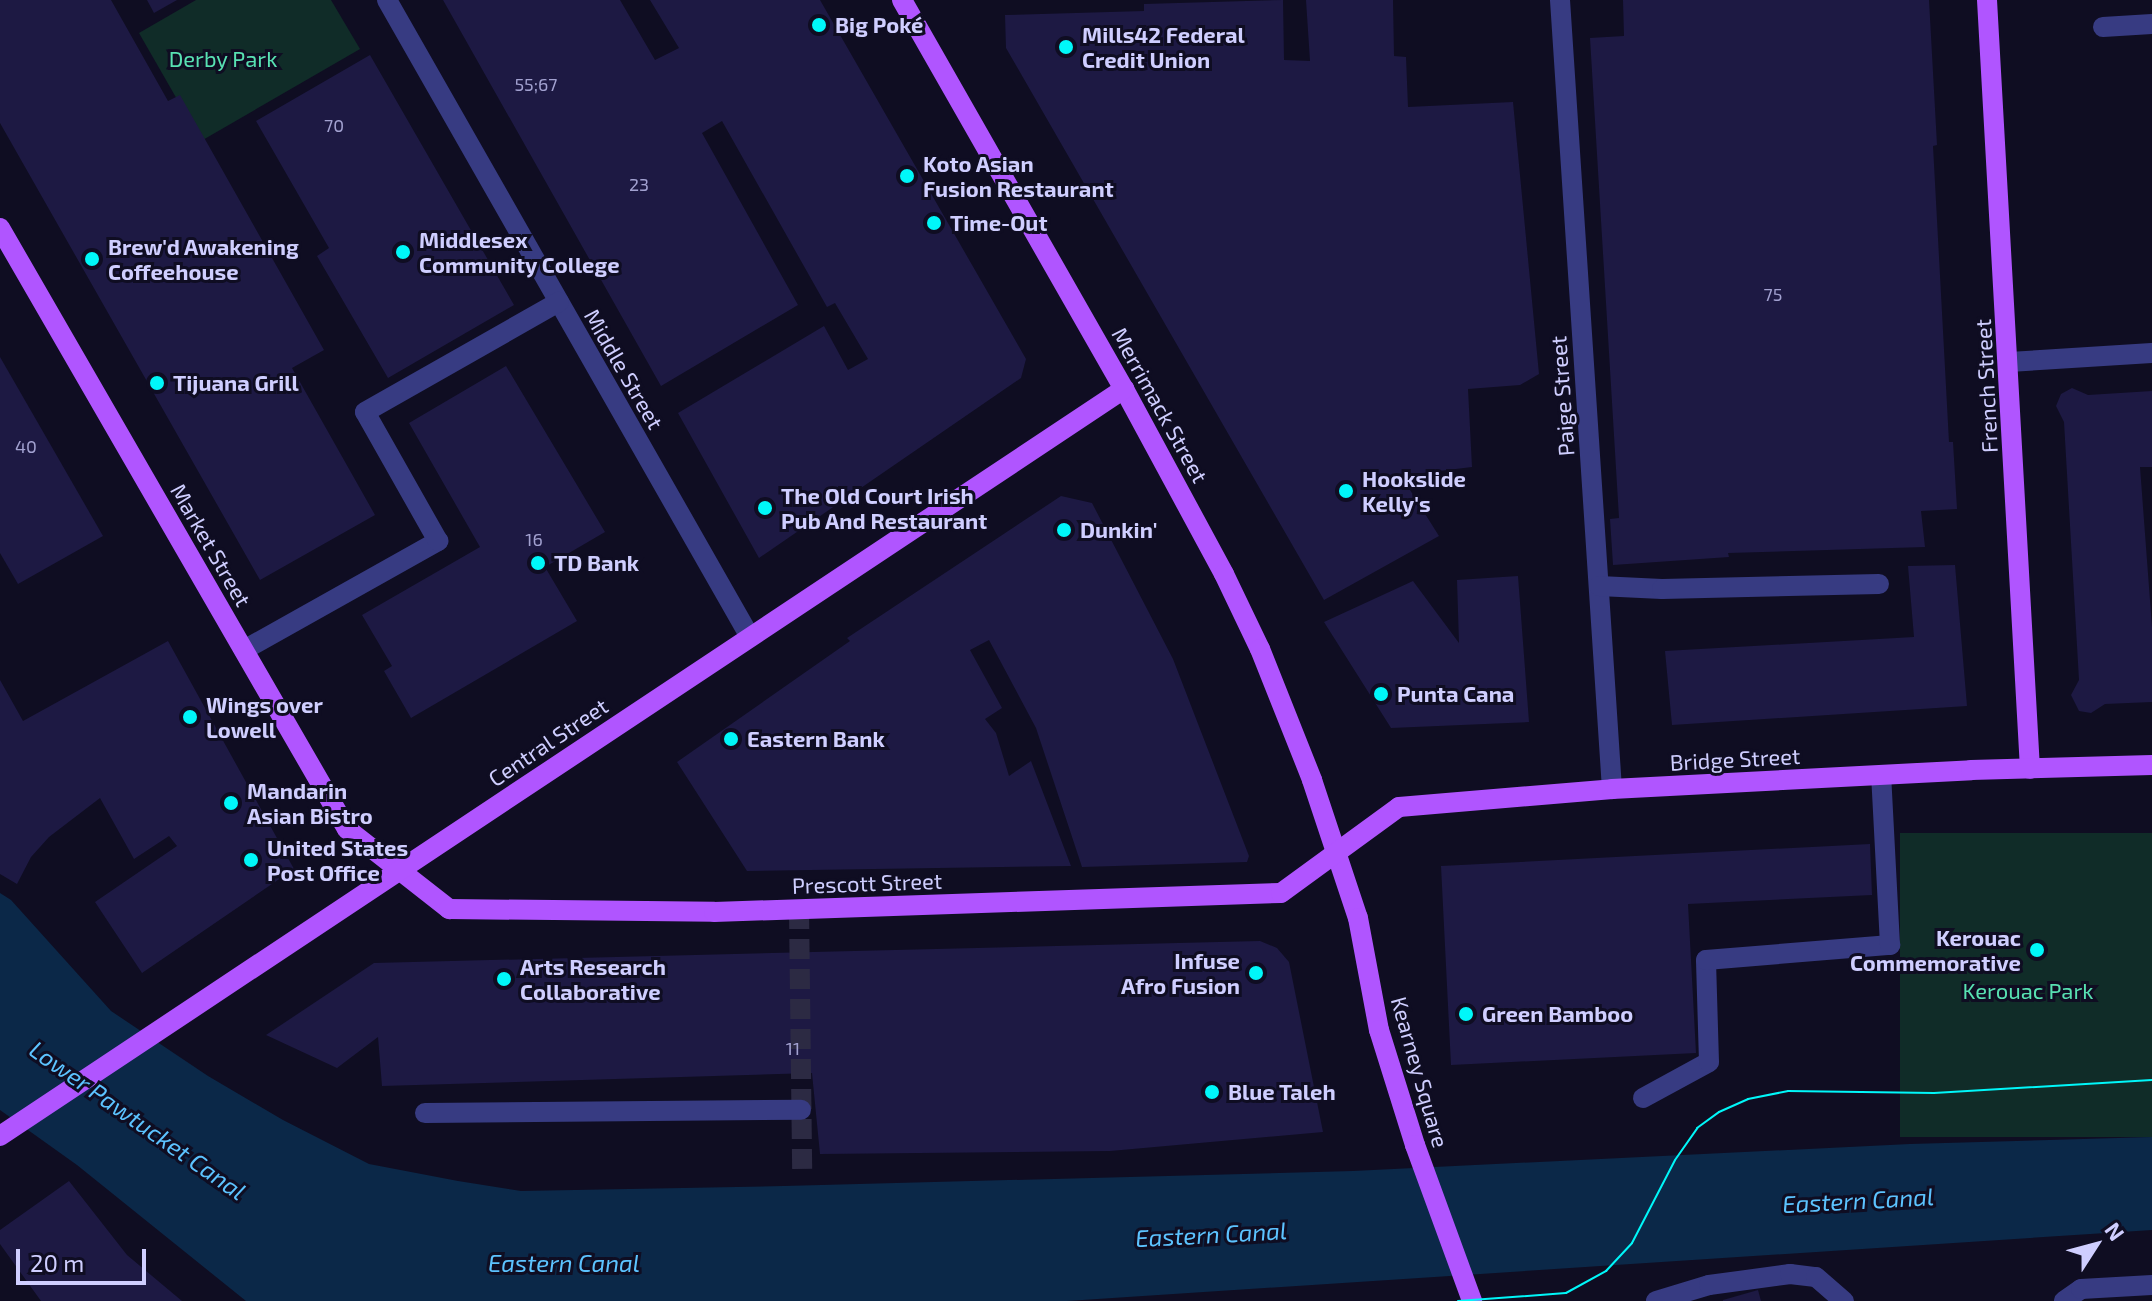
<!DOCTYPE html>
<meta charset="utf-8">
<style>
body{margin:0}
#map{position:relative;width:2152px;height:1301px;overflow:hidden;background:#0f0d22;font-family:"Exo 2",sans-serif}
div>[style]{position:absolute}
.green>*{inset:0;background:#102c28;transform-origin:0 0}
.water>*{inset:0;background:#0b2848}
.building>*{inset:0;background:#1d1943}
.minor-tunnel>*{height:20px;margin-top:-10px;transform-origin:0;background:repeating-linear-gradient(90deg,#2c2a43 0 20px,transparent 0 30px)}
.minor>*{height:20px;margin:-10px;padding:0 10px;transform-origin:10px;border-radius:10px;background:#373b82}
.major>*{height:20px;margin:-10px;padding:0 10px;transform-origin:10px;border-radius:10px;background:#b055ff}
.tram>*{height:2px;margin:-1px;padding:0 1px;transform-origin:1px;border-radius:1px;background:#00f7f9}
.dots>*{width:22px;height:22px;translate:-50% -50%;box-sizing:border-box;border:4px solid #0f0d22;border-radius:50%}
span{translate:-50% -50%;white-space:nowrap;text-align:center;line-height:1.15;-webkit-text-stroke:6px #0f0d22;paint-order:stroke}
.number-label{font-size:18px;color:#a2a1d0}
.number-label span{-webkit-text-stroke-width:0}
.poi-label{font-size:22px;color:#cfceff;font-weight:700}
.left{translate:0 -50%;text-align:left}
.right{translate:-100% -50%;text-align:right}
.park-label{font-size:22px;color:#58e1b2}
.street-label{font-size:22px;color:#cfceff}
.water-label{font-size:24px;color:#5cc3ff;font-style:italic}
.north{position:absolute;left:2056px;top:1205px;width:80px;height:80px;-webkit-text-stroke:6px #0f0d22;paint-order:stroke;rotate:54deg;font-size:22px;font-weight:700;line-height:32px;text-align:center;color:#cfceff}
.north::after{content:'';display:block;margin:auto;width:28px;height:36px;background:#cfceff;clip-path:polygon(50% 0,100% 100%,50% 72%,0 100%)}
.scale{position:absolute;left:16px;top:1249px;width:130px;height:36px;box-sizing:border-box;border:4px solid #cfceff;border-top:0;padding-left:10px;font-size:24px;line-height:28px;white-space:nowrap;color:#cfceff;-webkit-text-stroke:6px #0f0d22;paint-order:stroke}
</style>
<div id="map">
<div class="green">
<div style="clip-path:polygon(196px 0,331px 0,360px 49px,201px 141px,139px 33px)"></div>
<div style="left:2152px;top:833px;width:304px;height:252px;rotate:90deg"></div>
</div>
<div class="water">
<div style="clip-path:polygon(0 893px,11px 900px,111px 1011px,208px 1076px,283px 1120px,369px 1164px,458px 1181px,521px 1191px,784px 1186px,1353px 1171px,1910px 1144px,2152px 1137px,2152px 1230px,1067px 1301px,246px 1301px,77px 1165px,0 1110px)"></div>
</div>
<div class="building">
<div style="clip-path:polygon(0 0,111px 0,168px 101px,180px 95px,324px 350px,292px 368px,375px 515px,260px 580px,0 123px)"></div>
<div style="clip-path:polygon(147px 0,177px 0,154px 13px)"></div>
<div style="clip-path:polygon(443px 0,620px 0,655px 60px,679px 48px,650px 0,820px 0,1026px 359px,1021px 378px,759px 558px,678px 413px,824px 326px,848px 370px,868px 359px,835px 303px,827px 307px,722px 121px,702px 133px,798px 305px,661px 386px)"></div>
<div style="clip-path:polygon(1283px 0,1284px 60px,1310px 61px,1306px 0,1393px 0,1394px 56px,1406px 57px,1408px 107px,1513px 102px,1539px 374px,1520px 385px,1468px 389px,1472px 467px,1423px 473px,1405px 482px,1439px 536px,1324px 600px,1006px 48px,1005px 15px,1144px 11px,1144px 4px)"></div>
<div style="clip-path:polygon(1623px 0,1929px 0,1937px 145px,1933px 146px,1949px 442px,1953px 442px,1957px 509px,1921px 511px,1925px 547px,1728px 553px,1729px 557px,1613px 565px,1610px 519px,1619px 518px,1590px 38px,1624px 36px)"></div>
<div style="clip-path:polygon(370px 55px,514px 305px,388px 378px,317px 256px,329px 248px,256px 121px)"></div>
<div style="clip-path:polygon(0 357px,103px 536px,18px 584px,0 553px)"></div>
<div style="clip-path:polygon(506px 366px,605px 532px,545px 567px,577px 621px,411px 718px,384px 671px,392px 666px,362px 615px,480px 547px,409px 423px)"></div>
<div style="clip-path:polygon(2072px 388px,2088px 395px,2152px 391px,2152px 467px,2140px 467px,2152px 627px,2152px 702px,2105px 704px,2091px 713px,2079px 711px,2071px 695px,2079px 680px,2064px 422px,2056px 406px,2061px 394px)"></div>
<div style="clip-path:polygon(1061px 496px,1092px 503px,1173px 659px,1249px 856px,1247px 862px,1082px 867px,1036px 728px,989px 640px,970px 650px,1002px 708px,985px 719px,996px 733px,1009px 776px,1031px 761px,1071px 866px,747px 871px,677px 762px,850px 641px,847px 638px)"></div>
<div style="clip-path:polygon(1955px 565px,1967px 706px,1672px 725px,1665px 651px,1914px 637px,1908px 566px)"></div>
<div style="clip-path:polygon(1518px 576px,1529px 722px,1391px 728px,1324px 622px,1413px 581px,1459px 643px,1457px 580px)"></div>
<div style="clip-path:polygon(168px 641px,294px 869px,142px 973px,95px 902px,177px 846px,169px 836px,134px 859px,100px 798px,49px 837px,31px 857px,17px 884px,0 874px,0 680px,23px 721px)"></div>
<div style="clip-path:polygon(1870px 844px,1872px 895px,1688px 904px,1696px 1053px,1451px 1065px,1441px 866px)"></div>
<div style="clip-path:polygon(1260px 941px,1277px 948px,1289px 962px,1323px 1132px,1110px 1151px,820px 1154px,812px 1073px,382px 1086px,378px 1037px,337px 1068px,266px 1035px,374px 963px)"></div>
<div style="clip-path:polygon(69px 1181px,127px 1255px,182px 1301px,41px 1301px,0 1244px,0 1230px)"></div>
<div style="clip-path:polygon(1758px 1290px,1761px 1301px,1723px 1301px,1723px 1300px)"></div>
</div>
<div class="minor-tunnel">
<div style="left:799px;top:909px;width:260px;rotate:89.3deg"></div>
</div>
<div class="minor">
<div style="left:387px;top:0;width:733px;rotate:60.32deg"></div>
<div style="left:1560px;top:0;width:791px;rotate:86.23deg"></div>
<div style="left:2103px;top:27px;width:49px;rotate:-3.5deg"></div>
<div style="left:2009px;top:362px;width:143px;rotate:-3.6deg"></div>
<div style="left:1599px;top:586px;width:63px;rotate:2.7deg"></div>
<div style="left:1662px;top:589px;width:217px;rotate:-1.3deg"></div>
<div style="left:244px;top:650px;width:223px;rotate:-29.3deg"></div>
<div style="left:438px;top:541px;width:148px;rotate:-119.5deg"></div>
<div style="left:365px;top:412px;width:223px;rotate:-29.6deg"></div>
<div style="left:1643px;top:1098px;width:75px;rotate:-28.6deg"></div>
<div style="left:1709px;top:1062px;width:102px;rotate:-91.7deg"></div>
<div style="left:1706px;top:960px;width:185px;rotate:-4.7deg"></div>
<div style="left:1890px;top:945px;width:169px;rotate:-93deg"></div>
<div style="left:425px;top:1113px;width:376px;rotate:-0.5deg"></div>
<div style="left:1656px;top:1301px;width:55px;rotate:-16.8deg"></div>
<div style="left:1709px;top:1285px;width:82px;rotate:-7.7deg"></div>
<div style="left:1790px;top:1274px;width:26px;rotate:7deg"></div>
<div style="left:1816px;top:1277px;width:37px;rotate:41deg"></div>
<div style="left:2064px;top:1301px;width:21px;rotate:-35deg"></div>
<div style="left:2081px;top:1289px;width:71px;rotate:-3.2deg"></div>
</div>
<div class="major">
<div style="left:902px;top:0;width:448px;rotate:60.3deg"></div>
<div style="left:1124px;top:389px;width:210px;rotate:61.6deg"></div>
<div style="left:1224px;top:574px;width:83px;rotate:64.4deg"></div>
<div style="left:1260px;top:649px;width:141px;rotate:68.3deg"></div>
<div style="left:1312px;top:780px;width:145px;rotate:71.6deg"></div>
<div style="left:1358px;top:918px;width:114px;rotate:79.4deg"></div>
<div style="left:1379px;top:1030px;width:121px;rotate:72.6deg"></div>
<div style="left:1415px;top:1145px;width:166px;rotate:69.9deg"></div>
<div style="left:1987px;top:0;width:770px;rotate:86.8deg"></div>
<div style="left:0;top:228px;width:694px;rotate:60deg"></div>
<div style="left:347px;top:829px;width:130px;rotate:38.1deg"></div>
<div style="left:449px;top:909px;width:265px;rotate:0.6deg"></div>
<div style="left:714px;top:912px;width:567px;rotate:-1.92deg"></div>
<div style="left:1281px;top:893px;width:146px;rotate:-36.1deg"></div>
<div style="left:1399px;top:807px;width:214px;rotate:-4.8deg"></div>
<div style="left:1612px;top:789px;width:360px;rotate:-3deg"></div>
<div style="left:1971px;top:770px;width:181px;rotate:-1.6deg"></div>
<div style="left:0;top:1136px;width:1350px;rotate:-33.61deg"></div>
</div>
<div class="tram">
<div style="left:1458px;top:1301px;width:108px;rotate:-4.2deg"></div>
<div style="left:1566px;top:1293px;width:46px;rotate:-28.8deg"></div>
<div style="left:1606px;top:1271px;width:38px;rotate:-47deg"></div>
<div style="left:1632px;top:1243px;width:93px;rotate:-62.6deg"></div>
<div style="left:1675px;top:1160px;width:39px;rotate:-55deg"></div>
<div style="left:1697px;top:1128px;width:27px;rotate:-36deg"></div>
<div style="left:1719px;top:1112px;width:32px;rotate:-24deg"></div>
<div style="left:1748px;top:1099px;width:41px;rotate:-11.3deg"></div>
<div style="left:1788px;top:1091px;width:146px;rotate:0.8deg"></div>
<div style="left:1934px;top:1093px;width:218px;rotate:-3.4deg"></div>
</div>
<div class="dots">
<div style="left:819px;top:25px;background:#00f7f9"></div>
<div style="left:1066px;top:47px;background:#00f7f9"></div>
<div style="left:907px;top:176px;background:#00f7f9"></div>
<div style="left:934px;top:223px;background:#00f7f9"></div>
<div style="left:403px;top:252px;background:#00f7f9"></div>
<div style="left:92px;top:259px;background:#00f7f9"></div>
<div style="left:157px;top:383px;background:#00f7f9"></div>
<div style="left:1346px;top:491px;background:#00f7f9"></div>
<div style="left:765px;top:508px;background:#00f7f9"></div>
<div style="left:1064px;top:530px;background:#00f7f9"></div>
<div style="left:538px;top:563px;background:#00f7f9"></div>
<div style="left:1381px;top:694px;background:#00f7f9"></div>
<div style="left:190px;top:717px;background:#00f7f9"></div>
<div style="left:731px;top:739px;background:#00f7f9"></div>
<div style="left:231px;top:803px;background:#00f7f9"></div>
<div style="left:251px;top:860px;background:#00f7f9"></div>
<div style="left:2037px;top:950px;background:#00f7f9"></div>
<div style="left:1256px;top:973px;background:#00f7f9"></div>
<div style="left:504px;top:979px;background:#00f7f9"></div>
<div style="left:1466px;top:1014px;background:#00f7f9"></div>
<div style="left:1212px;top:1092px;background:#00f7f9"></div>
</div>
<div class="number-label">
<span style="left:536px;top:84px">55;67</span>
<span style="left:334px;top:125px">70</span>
<span style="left:639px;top:184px">23</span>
<span style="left:1773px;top:294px">75</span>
<span style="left:26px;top:446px">40</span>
<span style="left:534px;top:539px">16</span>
<span style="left:793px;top:1048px">11</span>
</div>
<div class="poi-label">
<span class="left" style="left:835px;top:25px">Big Poké</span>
<span class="left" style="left:1082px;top:47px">Mills42 Federal<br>Credit Union</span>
<span class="left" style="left:923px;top:176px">Koto Asian<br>Fusion Restaurant</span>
<span class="left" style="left:950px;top:223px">Time-Out</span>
<span class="left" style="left:419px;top:252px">Middlesex<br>Community College</span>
<span class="left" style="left:108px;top:259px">Brew'd Awakening<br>Coffeehouse</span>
<span class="left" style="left:173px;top:383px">Tijuana Grill</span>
<span class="left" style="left:1362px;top:491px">Hookslide<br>Kelly's</span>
<span class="left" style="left:781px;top:508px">The Old Court Irish<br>Pub And Restaurant</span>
<span class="left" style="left:1080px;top:530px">Dunkin'</span>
<span class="left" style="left:554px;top:563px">TD Bank</span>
<span class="left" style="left:1397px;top:694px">Punta Cana</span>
<span class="left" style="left:206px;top:717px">Wings over<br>Lowell</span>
<span class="left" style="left:747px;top:739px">Eastern Bank</span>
<span class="left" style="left:247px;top:803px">Mandarin<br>Asian Bistro</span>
<span class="left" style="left:267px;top:860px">United States<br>Post Office</span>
<span class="right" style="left:2021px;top:950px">Kerouac<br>Commemorative</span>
<span class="right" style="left:1240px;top:973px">Infuse<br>Afro Fusion</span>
<span class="left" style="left:520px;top:979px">Arts Research<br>Collaborative</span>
<span class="left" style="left:1482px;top:1014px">Green Bamboo</span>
<span class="left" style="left:1228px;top:1092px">Blue Taleh</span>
</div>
<div class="park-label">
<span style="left:223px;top:59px">Derby Park</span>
<span style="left:2028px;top:991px">Kerouac Park</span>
</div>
<div class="street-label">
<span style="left:624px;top:369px;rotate:60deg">Middle Street</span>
<span style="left:1986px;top:386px;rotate:-93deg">French Street</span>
<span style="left:1562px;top:396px;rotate:-94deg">Paige Street</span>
<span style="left:1160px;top:405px;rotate:61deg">Merrimack Street</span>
<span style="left:211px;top:545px;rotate:60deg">Market Street</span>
<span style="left:548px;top:742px;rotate:-34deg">Central Street</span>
<span style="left:1735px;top:759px;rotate:-3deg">Bridge Street</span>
<span style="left:867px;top:883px;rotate:-2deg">Prescott Street</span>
<span style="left:1420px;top:1072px;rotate:74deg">Kearney Square</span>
</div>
<div class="water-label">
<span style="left:138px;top:1120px;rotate:35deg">Lower Pawtucket Canal</span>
<span style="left:1858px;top:1200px;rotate:-3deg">Eastern Canal</span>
<span style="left:1211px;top:1234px;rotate:-3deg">Eastern Canal</span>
<span style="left:564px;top:1263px">Eastern Canal</span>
</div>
<div class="north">N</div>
<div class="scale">20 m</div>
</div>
